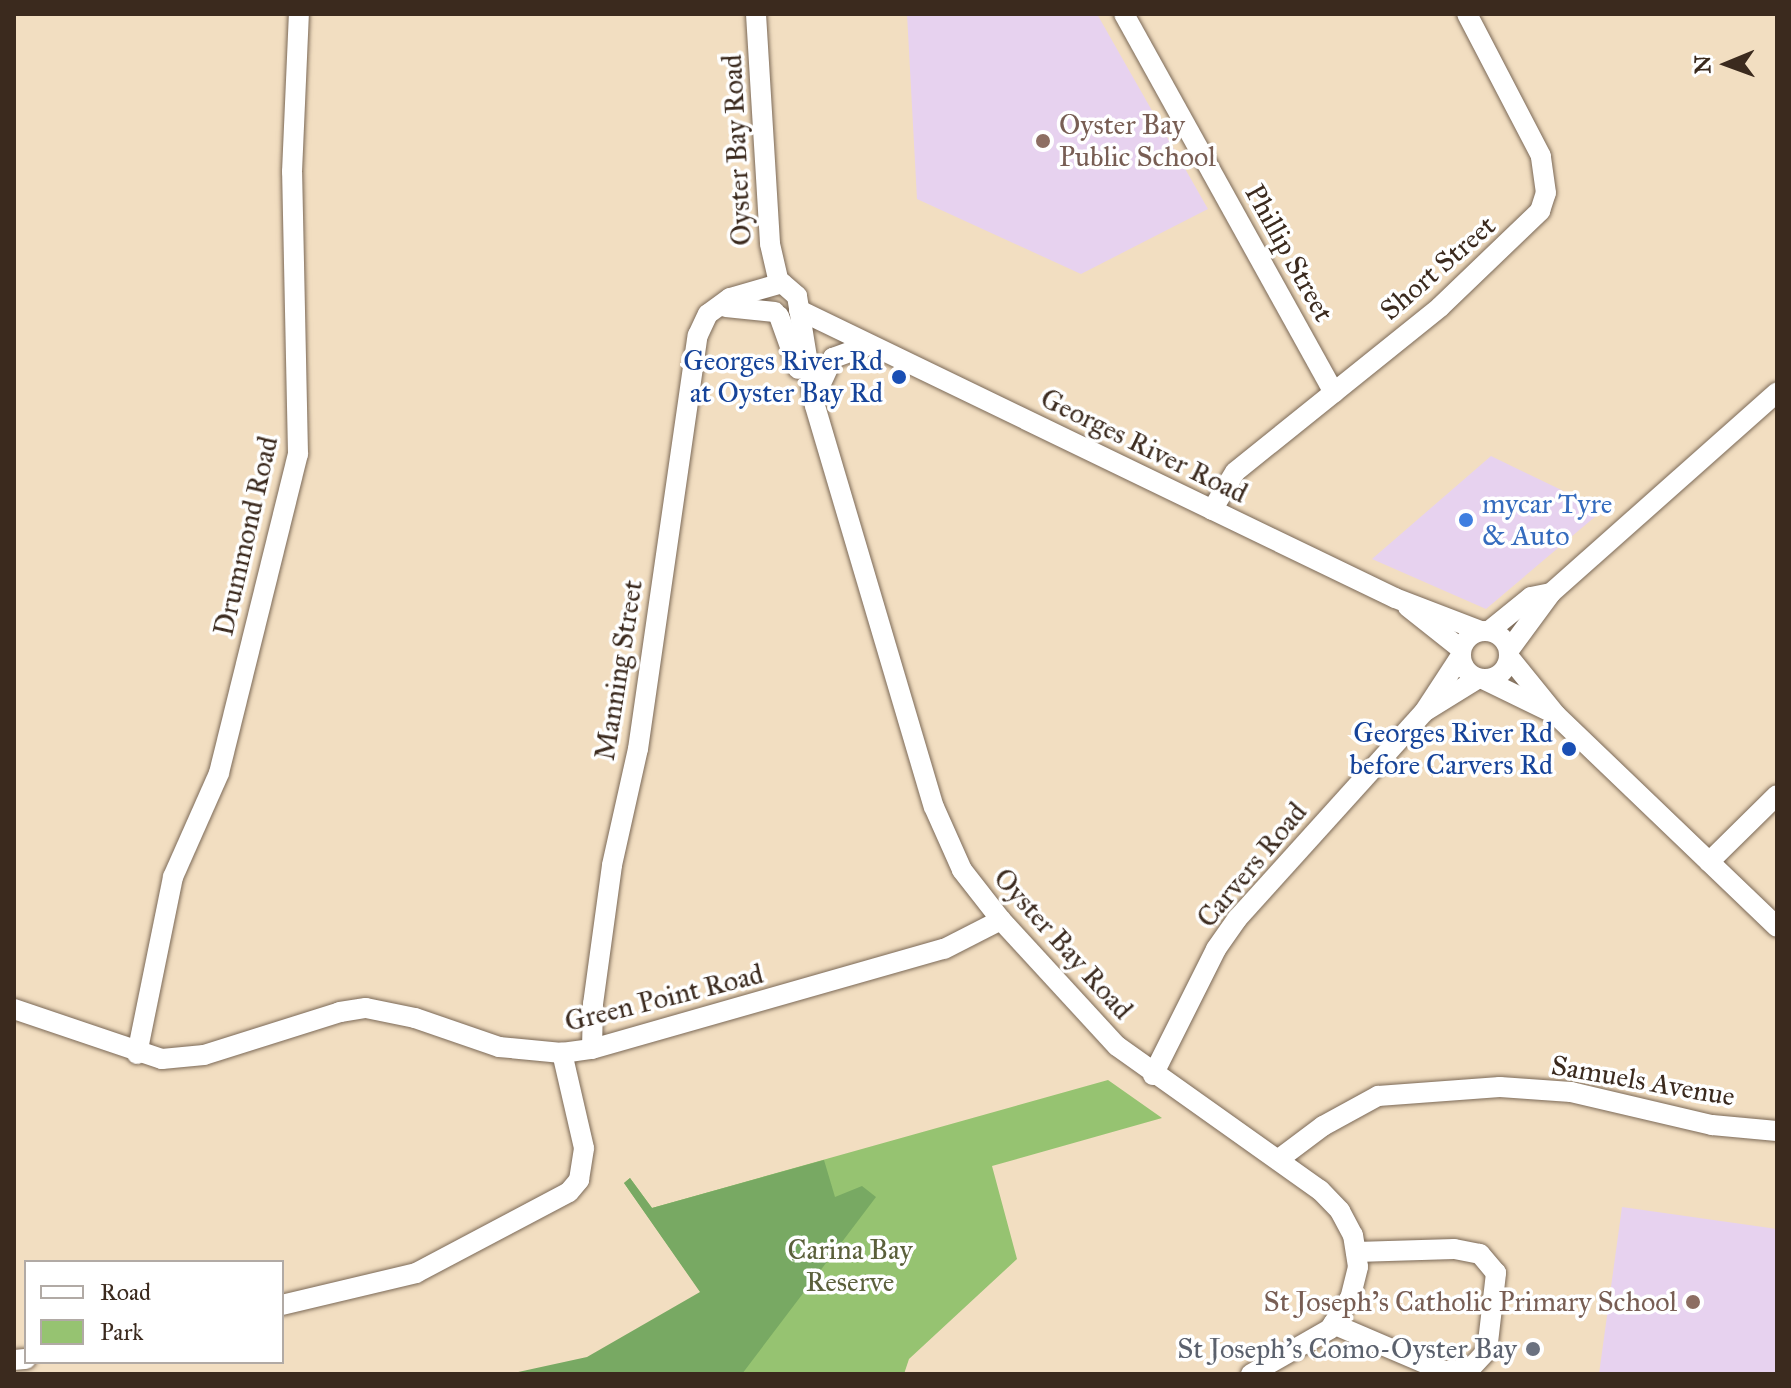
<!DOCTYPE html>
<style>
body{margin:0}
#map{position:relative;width:1791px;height:1388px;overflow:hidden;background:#f2dec1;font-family:"IM FELL Great Primer",serif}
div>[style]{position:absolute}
.built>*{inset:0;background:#e7d2ef}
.green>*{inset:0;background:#96c371}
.forest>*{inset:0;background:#78a963}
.roads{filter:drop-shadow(0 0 2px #7b6957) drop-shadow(0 0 2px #7b6957)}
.minor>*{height:20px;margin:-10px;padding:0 10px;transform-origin:10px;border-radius:10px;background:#fff}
.minor>.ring{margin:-10px;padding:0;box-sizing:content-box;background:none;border:20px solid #fff;border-radius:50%}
.dots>*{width:22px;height:22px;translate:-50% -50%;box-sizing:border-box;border:4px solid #fff;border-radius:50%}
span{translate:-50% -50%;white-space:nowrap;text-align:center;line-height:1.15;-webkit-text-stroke:7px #fff;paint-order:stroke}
.education-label{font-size:28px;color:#785e54}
.left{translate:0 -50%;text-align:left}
.right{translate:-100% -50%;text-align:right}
.street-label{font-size:28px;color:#3b2a1e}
.transit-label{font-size:28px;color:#164399}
.shop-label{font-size:28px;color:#366cbe}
.park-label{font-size:28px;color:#5b603b}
.worship-label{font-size:28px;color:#5b616d}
.frame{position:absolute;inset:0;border:16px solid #3b2a1e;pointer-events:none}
.legend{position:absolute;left:24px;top:1260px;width:260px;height:104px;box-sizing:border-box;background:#fff;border:2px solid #b1aaa5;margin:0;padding:10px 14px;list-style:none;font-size:24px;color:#3b2a1e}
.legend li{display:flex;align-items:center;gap:16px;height:40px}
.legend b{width:40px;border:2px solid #b1aaa5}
.north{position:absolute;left:1687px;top:24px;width:80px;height:80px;-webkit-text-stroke:6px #fff;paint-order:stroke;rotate:269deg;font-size:22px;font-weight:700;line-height:32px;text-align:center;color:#3b2a1e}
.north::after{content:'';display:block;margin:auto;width:28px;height:36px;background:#3b2a1e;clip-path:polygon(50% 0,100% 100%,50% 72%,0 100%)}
</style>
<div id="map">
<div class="built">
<div style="clip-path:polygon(907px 14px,1097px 14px,1208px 209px,1081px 274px,917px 199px)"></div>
<div style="clip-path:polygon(1491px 456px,1603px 510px,1486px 609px,1372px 559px)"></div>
<div style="clip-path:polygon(1622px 1207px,1777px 1229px,1777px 1374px,1599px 1374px)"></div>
</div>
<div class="green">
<div style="clip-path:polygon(1108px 1080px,1162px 1118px,992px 1166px,1017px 1259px,909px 1359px,904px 1374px,698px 1374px,700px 1291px,624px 1183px,630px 1178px,652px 1208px)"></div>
</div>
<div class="forest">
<div style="clip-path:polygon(824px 1160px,835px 1197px,862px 1186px,876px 1197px,742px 1374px,509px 1374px,587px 1357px,700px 1292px,624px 1183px,630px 1178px,652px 1208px)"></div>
</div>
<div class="roads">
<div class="minor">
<div style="left:756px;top:14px;width:230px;rotate:86.5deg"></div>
<div style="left:770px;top:244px;width:39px;rotate:77deg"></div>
<div style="left:1124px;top:14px;width:433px;rotate:61deg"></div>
<div style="left:726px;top:307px;width:49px;rotate:5.8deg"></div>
<div style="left:799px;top:310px;width:662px;rotate:25.79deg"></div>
<div style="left:1395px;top:598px;width:92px;rotate:21deg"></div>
<div style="left:779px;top:316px;width:56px;rotate:70.3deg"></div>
<div style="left:816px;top:394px;width:40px;rotate:-65deg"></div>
<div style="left:833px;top:358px;width:38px;rotate:-20deg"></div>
<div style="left:1212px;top:510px;width:44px;rotate:-58.8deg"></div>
<div style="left:1235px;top:472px;width:263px;rotate:-38.8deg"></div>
<div style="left:1440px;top:307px;width:139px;rotate:-43.8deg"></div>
<div style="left:1540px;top:211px;width:19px;rotate:-72deg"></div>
<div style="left:1546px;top:193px;width:37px;rotate:-98deg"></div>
<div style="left:1541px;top:156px;width:160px;rotate:-117.5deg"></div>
<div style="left:1408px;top:607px;width:68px;rotate:38.4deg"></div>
<div class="ring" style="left:1461px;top:631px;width:28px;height:28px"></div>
<div style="left:1489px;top:631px;width:54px;rotate:-39deg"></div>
<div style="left:1531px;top:597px;width:20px;rotate:-11deg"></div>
<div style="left:1509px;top:650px;width:71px;rotate:-53.6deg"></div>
<div style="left:1551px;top:593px;width:302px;rotate:-41.6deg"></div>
<div style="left:1509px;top:657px;width:75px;rotate:51deg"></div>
<div style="left:1556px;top:715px;width:306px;rotate:43.8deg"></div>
<div style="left:1485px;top:680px;width:76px;rotate:25.9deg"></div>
<div style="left:1427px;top:710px;width:59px;rotate:-31.8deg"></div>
<div style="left:1709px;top:862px;width:95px;rotate:-44.6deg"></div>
<div style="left:14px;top:1009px;width:156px;rotate:18.7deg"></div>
<div style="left:162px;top:1059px;width:42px;rotate:-5.4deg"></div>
<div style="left:204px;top:1055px;width:143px;rotate:-17.5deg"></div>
<div style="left:340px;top:1012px;width:26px;rotate:-9deg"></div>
<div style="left:366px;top:1008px;width:50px;rotate:11.5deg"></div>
<div style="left:415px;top:1018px;width:89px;rotate:19deg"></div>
<div style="left:499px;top:1047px;width:63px;rotate:5.4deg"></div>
<div style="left:562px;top:1053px;width:30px;rotate:-8deg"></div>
<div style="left:592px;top:1049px;width:366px;rotate:-15.9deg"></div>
<div style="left:944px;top:949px;width:64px;rotate:-27deg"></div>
<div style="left:592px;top:1049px;width:45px;rotate:-88.7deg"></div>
<div style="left:593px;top:1004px;width:140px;rotate:-82.2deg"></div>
<div style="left:612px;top:865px;width:119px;rotate:-77.4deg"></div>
<div style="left:638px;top:749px;width:418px;rotate:-81.8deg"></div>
<div style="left:698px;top:335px;width:23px;rotate:-65deg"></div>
<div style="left:708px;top:314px;width:27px;rotate:-36deg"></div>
<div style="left:730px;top:298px;width:54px;rotate:-16.1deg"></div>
<div style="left:782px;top:283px;width:20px;rotate:41deg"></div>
<div style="left:797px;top:296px;width:111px;rotate:80.7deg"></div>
<div style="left:815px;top:406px;width:418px;rotate:73.5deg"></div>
<div style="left:934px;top:807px;width:69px;rotate:66deg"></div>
<div style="left:962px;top:870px;width:63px;rotate:52deg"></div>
<div style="left:1001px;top:920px;width:171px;rotate:47.4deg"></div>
<div style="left:1117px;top:1046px;width:249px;rotate:35.4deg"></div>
<div style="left:1320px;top:1190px;width:29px;rotate:46deg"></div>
<div style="left:1340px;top:1211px;width:27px;rotate:62deg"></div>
<div style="left:1353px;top:1235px;width:32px;rotate:81deg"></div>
<div style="left:1358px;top:1267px;width:32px;rotate:104deg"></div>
<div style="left:1350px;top:1298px;width:37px;rotate:123deg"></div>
<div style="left:1330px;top:1329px;width:91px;rotate:150.3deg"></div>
<div style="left:137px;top:1054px;width:181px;rotate:-78.5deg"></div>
<div style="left:173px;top:877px;width:114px;rotate:-66.1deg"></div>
<div style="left:219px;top:773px;width:329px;rotate:-76.1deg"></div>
<div style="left:298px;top:454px;width:282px;rotate:-91.2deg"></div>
<div style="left:292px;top:172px;width:158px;rotate:-87.5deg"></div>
<div style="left:1153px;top:1075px;width:141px;rotate:-63.4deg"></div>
<div style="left:1216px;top:949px;width:37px;rotate:-55deg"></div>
<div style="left:1237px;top:919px;width:279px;rotate:-47.9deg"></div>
<div style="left:1424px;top:712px;width:66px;rotate:-56.8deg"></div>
<div style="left:1279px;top:1159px;width:55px;rotate:-36.9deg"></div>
<div style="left:1323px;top:1126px;width:63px;rotate:-28.6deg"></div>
<div style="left:1378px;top:1096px;width:122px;rotate:-4.2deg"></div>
<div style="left:1500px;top:1087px;width:71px;rotate:4deg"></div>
<div style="left:1571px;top:1092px;width:145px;rotate:13.2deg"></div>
<div style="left:1712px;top:1125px;width:65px;rotate:5.3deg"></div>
<div style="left:282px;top:1305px;width:138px;rotate:-13.4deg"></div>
<div style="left:416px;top:1273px;width:173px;rotate:-27.9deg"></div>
<div style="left:569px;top:1192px;width:16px;rotate:-50deg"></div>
<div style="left:579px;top:1180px;width:32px;rotate:-81deg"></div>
<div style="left:584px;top:1148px;width:98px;rotate:-103deg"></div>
<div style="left:1333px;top:1324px;width:120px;rotate:23.1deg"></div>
<div style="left:1443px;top:1371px;width:26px;rotate:-2deg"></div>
<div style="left:1469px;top:1370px;width:26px;rotate:-47deg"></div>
<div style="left:1487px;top:1351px;width:79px;rotate:-83.4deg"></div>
<div style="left:1496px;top:1273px;width:25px;rotate:-130deg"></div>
<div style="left:1480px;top:1254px;width:26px;rotate:-169deg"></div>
<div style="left:1454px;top:1249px;width:98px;rotate:178.2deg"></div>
<div style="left:14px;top:1360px;width:12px;rotate:-5deg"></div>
</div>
</div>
<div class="dots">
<div style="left:1043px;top:141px;background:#8d6e63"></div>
<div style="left:899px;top:377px;background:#1a4fb4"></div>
<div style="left:1466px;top:520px;background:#3f7fe0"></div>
<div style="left:1569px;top:749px;background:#1a4fb4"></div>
<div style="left:1693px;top:1302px;background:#8d6e63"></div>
<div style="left:1533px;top:1349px;background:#6b7280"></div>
</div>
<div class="education-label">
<span class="left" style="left:1059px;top:141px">Oyster Bay<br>Public School</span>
<span class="right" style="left:1677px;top:1302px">St Joseph's Catholic Primary School</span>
</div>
<div class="street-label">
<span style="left:737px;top:150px;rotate:-93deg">Oyster Bay Road</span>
<span style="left:1289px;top:253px;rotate:61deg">Phillip Street</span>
<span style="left:1438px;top:268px;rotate:-41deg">Short Street</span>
<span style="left:1144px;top:446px;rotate:26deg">Georges River Road</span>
<span style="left:246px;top:536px;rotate:-77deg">Drummond Road</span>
<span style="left:619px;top:670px;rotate:-81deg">Manning Street</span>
<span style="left:1252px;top:865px;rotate:-50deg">Carvers Road</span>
<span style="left:1063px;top:944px;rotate:48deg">Oyster Bay Road</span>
<span style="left:664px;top:998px;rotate:-14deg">Green Point Road</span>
<span style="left:1643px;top:1081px;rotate:10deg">Samuels Avenue</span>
</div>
<div class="transit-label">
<span class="right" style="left:883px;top:377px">Georges River Rd<br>at Oyster Bay Rd</span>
<span class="right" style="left:1553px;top:749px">Georges River Rd<br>before Carvers Rd</span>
</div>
<div class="shop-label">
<span class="left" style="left:1482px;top:520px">mycar Tyre<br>&amp; Auto</span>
</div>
<div class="park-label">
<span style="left:850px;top:1266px">Carina Bay<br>Reserve</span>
</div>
<div class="worship-label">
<span class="right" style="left:1517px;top:1349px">St Joseph's Como-Oyster Bay</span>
</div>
<div class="frame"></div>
<ul class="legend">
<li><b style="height:10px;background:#fff"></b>Road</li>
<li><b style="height:22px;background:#96c371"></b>Park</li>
</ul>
<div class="north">N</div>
</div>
